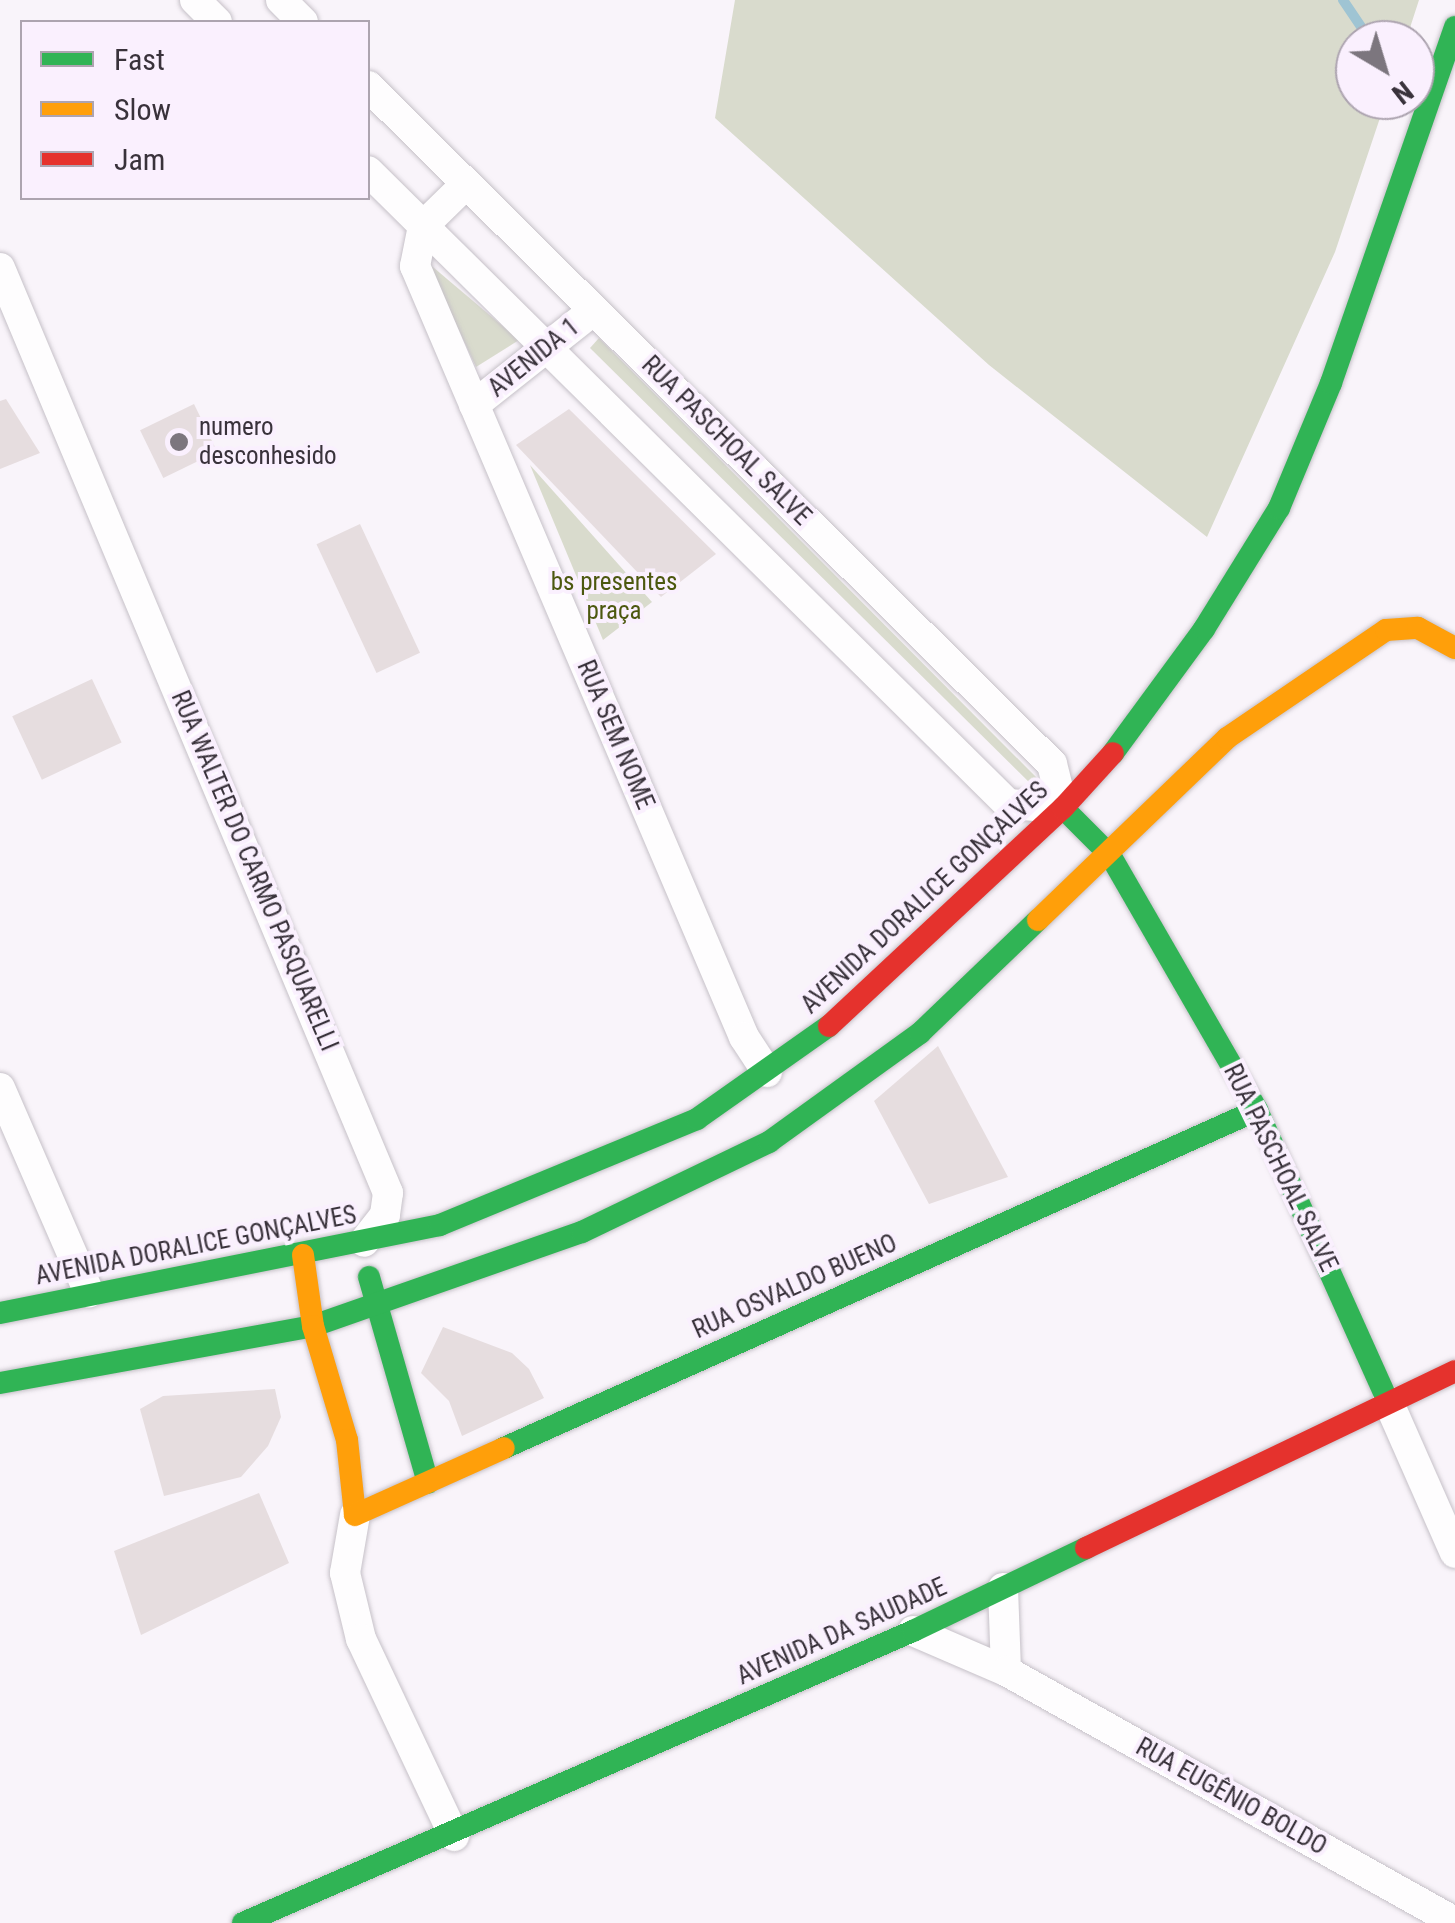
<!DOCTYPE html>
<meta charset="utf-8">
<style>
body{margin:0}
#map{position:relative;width:1455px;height:1923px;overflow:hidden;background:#f9f4fa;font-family:"Roboto Condensed",sans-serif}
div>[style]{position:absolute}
.green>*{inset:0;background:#d9dbcd}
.stream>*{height:10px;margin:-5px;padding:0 5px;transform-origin:5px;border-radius:5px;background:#9fc4d3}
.building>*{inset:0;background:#e6dddf;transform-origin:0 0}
.roads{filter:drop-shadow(0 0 2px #c6c1c8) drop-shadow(0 0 2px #c6c1c8)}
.street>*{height:30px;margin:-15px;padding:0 15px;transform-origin:15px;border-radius:15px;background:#fefdfe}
.fast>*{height:22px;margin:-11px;padding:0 11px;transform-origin:11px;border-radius:11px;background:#30b455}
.slow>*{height:22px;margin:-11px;padding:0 11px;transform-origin:11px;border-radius:11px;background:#ff9f0a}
.jam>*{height:22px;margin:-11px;padding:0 11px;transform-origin:11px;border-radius:11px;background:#e5322d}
.dots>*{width:28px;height:28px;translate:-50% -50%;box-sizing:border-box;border:5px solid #faf0fe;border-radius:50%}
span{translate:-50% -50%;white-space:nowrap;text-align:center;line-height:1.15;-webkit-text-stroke:8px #faf0fe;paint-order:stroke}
.street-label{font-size:25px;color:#39323b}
.poi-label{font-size:25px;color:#39323b}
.left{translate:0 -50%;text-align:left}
.park-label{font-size:25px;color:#4c580f}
.legend{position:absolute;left:20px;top:20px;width:350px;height:180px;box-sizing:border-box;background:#faf0fe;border:2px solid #ada4b0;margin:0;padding:12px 18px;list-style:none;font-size:30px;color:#39323b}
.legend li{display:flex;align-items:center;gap:20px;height:50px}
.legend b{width:50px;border:2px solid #ada4b0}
.north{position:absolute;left:1335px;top:20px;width:100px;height:100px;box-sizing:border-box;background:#faf0fe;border:2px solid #ada4b0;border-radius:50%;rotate:142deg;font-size:28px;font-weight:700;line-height:40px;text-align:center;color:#39323b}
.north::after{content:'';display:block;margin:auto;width:35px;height:45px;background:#7c767e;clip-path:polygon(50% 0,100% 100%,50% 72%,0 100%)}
</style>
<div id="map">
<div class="green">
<div style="clip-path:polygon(735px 0,1419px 0,1406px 40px,1355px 40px,1355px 100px,1386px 100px,1335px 252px,1207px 537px,989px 365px,715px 118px)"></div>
<div style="clip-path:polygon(427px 262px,519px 340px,476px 367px)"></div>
<div style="clip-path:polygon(599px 338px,1045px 786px,1039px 792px,590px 348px)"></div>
<div style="clip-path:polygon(530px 465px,652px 602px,603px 640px)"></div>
</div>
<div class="stream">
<div style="left:1343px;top:0;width:48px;rotate:56deg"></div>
</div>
<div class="building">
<div style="clip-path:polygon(6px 399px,40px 453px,0 469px,0 401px)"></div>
<div style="left:194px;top:404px;width:53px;height:60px;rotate:64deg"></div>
<div style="clip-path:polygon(569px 409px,716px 554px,661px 597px,516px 445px)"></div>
<div style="left:360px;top:524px;width:142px;height:48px;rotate:65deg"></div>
<div style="left:92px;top:679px;width:70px;height:88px;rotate:65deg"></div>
<div style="clip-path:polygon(938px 1046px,1008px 1177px,929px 1204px,874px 1101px)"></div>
<div style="clip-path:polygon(443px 1327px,512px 1353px,529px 1369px,544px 1398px,462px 1436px,449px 1401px,421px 1373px)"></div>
<div style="clip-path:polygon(275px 1389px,281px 1417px,268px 1446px,241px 1477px,164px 1496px,140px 1409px,163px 1396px)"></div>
<div style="clip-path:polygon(259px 1493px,289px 1563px,141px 1635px,114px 1551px)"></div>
</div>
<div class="roads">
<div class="street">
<div style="left:195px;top:0;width:31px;rotate:45deg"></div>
<div style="left:281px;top:0;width:31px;rotate:45deg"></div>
<div style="left:368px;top:86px;width:963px;rotate:44.75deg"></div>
<div style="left:1052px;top:764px;width:45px;rotate:76deg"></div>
<div style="left:1063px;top:808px;width:55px;rotate:-175.8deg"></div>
<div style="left:1008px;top:804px;width:900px;rotate:-135.32deg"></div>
<div style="left:466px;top:184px;width:60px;rotate:135.7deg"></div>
<div style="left:423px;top:226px;width:41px;rotate:101.3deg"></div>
<div style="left:415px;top:266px;width:838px;rotate:66.89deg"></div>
<div style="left:744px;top:1037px;width:42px;rotate:56.7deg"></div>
<div style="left:0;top:268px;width:1003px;rotate:67.24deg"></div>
<div style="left:388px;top:1193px;width:22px;rotate:98deg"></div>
<div style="left:385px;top:1215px;width:34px;rotate:128deg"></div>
<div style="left:474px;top:405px;width:153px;rotate:-38.4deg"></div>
<div style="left:0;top:1088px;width:223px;rotate:66.5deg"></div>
<div style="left:1388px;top:1401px;width:166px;rotate:66.2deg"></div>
<div style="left:355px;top:1515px;width:59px;rotate:99.8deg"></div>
<div style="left:345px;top:1573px;width:68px;rotate:76.4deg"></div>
<div style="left:361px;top:1639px;width:218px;rotate:64.7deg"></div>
<div style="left:1003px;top:1588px;width:83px;rotate:87.9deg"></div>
<div style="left:913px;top:1631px;width:101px;rotate:23.3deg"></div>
<div style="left:1006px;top:1671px;width:514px;rotate:29.21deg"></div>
</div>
<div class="fast">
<div style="left:1113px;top:753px;width:154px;rotate:-53.7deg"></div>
<div style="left:1204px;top:629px;width:142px;rotate:-58.2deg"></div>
<div style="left:1279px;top:508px;width:135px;rotate:-67.4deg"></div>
<div style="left:1331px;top:383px;width:377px;rotate:-70.8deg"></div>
<div style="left:1063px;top:808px;width:66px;rotate:45deg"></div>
<div style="left:1110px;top:855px;width:294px;rotate:60deg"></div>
<div style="left:1257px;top:1110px;width:319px;rotate:65.8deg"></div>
<div style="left:369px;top:1277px;width:214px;rotate:74deg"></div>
<div style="left:0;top:1313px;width:449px;rotate:-11.3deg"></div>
<div style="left:440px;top:1225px;width:278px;rotate:-22.4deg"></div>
<div style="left:697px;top:1119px;width:161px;rotate:-35.2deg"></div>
<div style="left:0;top:1383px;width:318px;rotate:-10.3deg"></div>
<div style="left:313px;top:1326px;width:285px;rotate:-19.3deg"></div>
<div style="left:582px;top:1232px;width:208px;rotate:-25.7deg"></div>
<div style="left:769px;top:1142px;width:186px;rotate:-35.8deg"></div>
<div style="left:920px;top:1033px;width:163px;rotate:-43.8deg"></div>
<div style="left:504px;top:1448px;width:825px;rotate:-24.17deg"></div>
<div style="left:243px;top:1923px;width:731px;rotate:-23.55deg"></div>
<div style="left:913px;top:1631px;width:192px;rotate:-25.6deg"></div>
</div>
<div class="slow">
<div style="left:1038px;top:920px;width:262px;rotate:-43.9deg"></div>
<div style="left:1227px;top:738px;width:192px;rotate:-34.2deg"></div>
<div style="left:1386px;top:630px;width:32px;rotate:-4deg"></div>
<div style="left:1418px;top:628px;width:42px;rotate:28.4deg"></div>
<div style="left:303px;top:1255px;width:72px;rotate:82deg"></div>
<div style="left:313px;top:1326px;width:119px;rotate:73.4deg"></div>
<div style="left:347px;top:1440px;width:75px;rotate:83.9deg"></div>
<div style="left:355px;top:1515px;width:163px;rotate:-24.2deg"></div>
</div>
<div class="jam">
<div style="left:829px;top:1026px;width:320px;rotate:-43deg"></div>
<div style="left:1063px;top:808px;width:74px;rotate:-47.7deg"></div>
<div style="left:1086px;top:1548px;width:409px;rotate:-25.6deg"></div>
</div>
</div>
<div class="dots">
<div style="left:179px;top:442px;background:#7c767e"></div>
</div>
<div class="street-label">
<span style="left:534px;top:358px;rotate:-39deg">AVENIDA 1</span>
<span style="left:726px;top:441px;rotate:45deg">RUA PASCHOAL SALVE</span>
<span style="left:615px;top:735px;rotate:67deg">RUA SEM NOME</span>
<span style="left:254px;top:871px;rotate:67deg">RUA WALTER DO CARMO PASQUARELLI</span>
<span style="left:925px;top:898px;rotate:-43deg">AVENIDA DORALICE GONÇALVES</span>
<span style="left:1280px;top:1168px;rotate:64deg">RUA PASCHOAL SALVE</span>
<span style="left:196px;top:1246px;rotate:-11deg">AVENIDA DORALICE GONÇALVES</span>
<span style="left:795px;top:1287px;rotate:-24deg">RUA OSVALDO BUENO</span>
<span style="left:842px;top:1632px;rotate:-24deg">AVENIDA DA SAUDADE</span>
<span style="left:1231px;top:1797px;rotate:29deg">RUA EUGÊNIO BOLDO</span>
</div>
<div class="poi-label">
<span class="left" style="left:199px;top:442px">numero<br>desconhesido</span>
</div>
<div class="park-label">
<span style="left:614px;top:597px">bs presentes<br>praça</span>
</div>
<ul class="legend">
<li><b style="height:12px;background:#30b455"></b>Fast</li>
<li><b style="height:12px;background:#ff9f0a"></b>Slow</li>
<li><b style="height:12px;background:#e5322d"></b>Jam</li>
</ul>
<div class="north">N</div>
</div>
